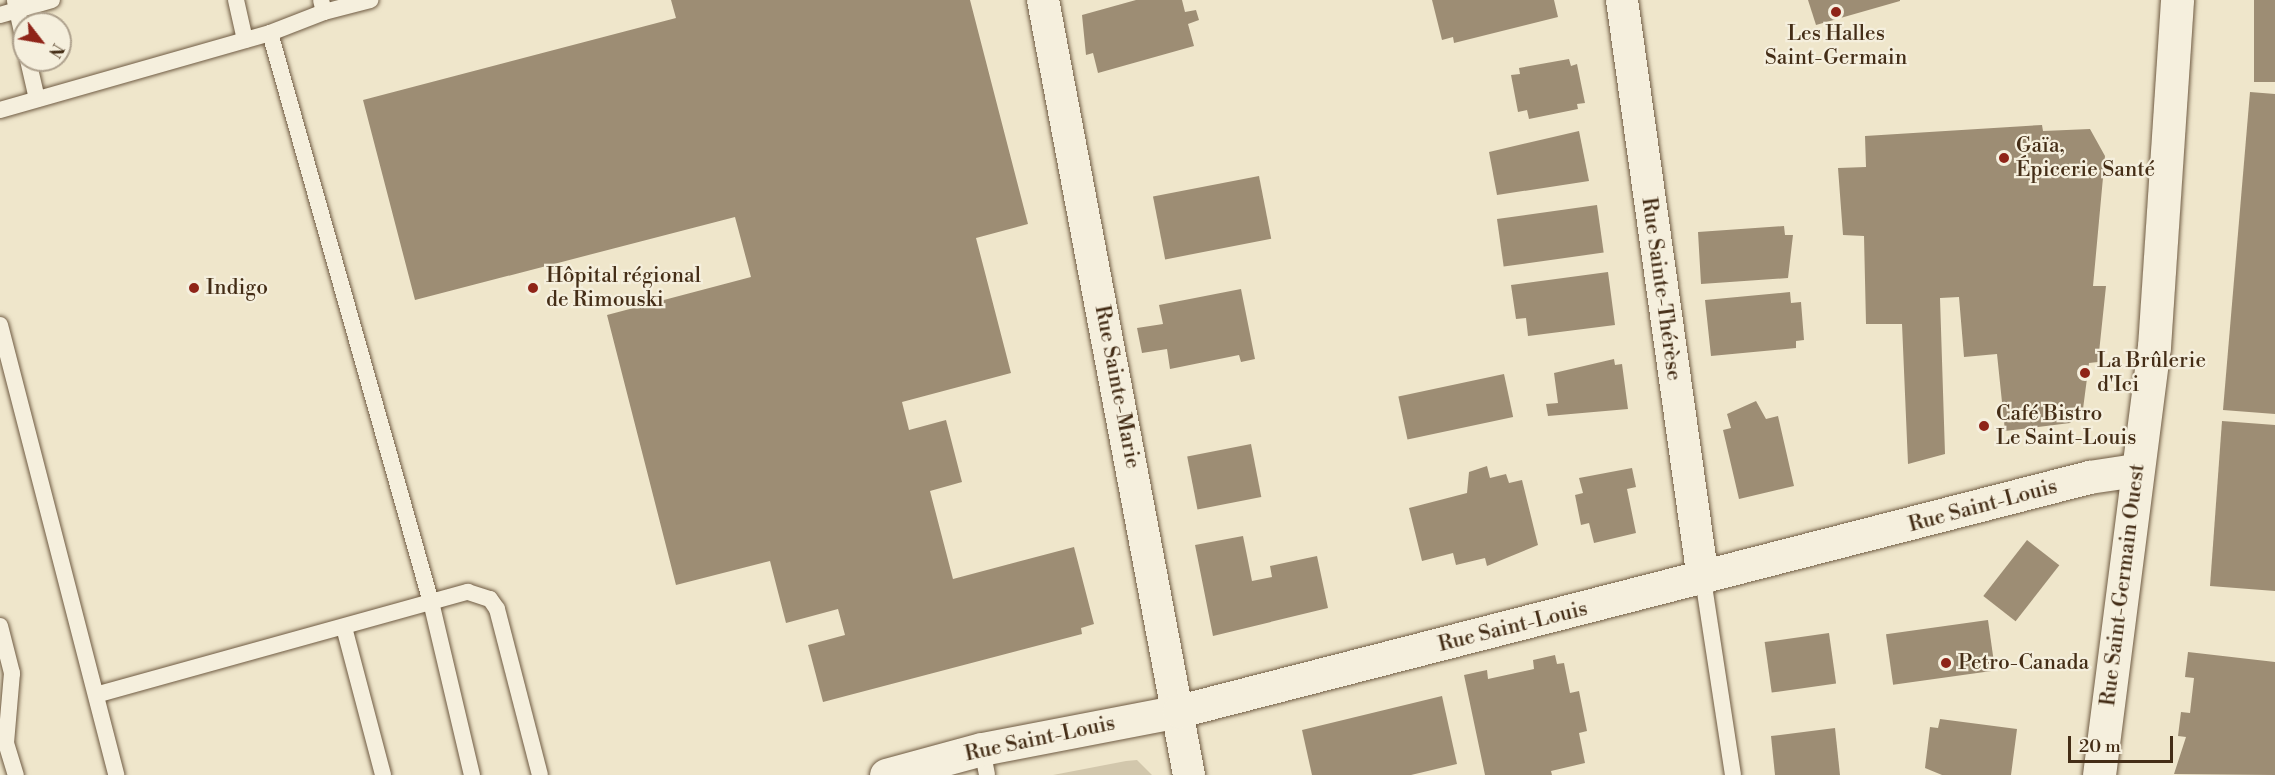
<!DOCTYPE html>
<meta charset="utf-8">
<style>
body{margin:0}
#map{position:relative;width:2275px;height:775px;overflow:hidden;background:#efe6cb;font-family:"Libre Bodoni",serif}
div>[style]{position:absolute}
.green>*{inset:0;background:#d2c7ac}
.building>*{inset:0;background:#9d8d74;transform-origin:0 0}
.roads{filter:drop-shadow(0 0 2px #6f5b43) drop-shadow(0 0 2px #6f5b43)}
.service>*{height:16px;margin:-8px;padding:0 8px;transform-origin:8px;border-radius:8px;background:#f5efdd}
.minor>*{height:32px;margin:-16px;padding:0 16px;transform-origin:16px;border-radius:16px;background:#f5efdd}
.tertiary>*{height:33px;margin:-16.5px;padding:0 16.5px;transform-origin:16.5px;border-radius:16.5px;background:#f5efdd}
.dots>*{width:16px;height:16px;translate:-50% -50%;box-sizing:border-box;border:3px solid #f5efdd;border-radius:50%}
span{translate:-50% -50%;white-space:nowrap;text-align:center;line-height:1.15;-webkit-text-stroke:4.5px #f5efdd;paint-order:stroke}
.poi-label{font-size:21px;color:#442d16}
.left{translate:0 -50%;text-align:left}
.street-label{font-size:21px;color:#442d16}
.north{position:absolute;left:12px;top:12px;width:60px;height:60px;box-sizing:border-box;background:#f5efdd;border:2px solid #aea18d;border-radius:50%;rotate:121deg;font-size:16px;font-weight:700;line-height:24px;text-align:center;color:#442d16}
.north::after{content:'';display:block;margin:auto;width:21px;height:27px;background:#8f2418;clip-path:polygon(50% 0,100% 100%,50% 72%,0 100%)}
.scale{position:absolute;left:2068px;top:736px;width:105px;height:27px;box-sizing:border-box;border:3px solid #442d16;border-top:0;padding-left:8px;font-size:18px;line-height:21px;white-space:nowrap;color:#442d16;-webkit-text-stroke:4px #f5efdd;paint-order:stroke}
</style>
<div id="map">
<div class="green">
<div style="clip-path:polygon(1137px 760px,1152px 775px,1053px 775px,1126px 761px)"></div>
</div>
<div class="building">
<div style="clip-path:polygon(671px 0,970px 0,1028px 224px,976px 238px,1011px 373px,902px 402px,909px 430px,946px 420px,962px 482px,930px 491px,953px 579px,1074px 547px,1094px 624px,1081px 628px,1082px 634px,823px 702px,808px 645px,845px 635px,838px 609px,786px 623px,770px 561px,676px 585px,607px 315px,751px 277px,735px 217px,415px 300px,363px 100px,676px 18px)"></div>
<div style="clip-path:polygon(1136px 0,1182px 0,1185px 12px,1196px 10px,1199px 20px,1188px 24px,1194px 46px,1098px 73px,1093px 53px,1086px 55px,1082px 15px)"></div>
<div style="clip-path:polygon(1432px 0,1554px 0,1558px 17px,1454px 43px,1453px 37px,1442px 40px)"></div>
<div style="clip-path:polygon(1808px 0,1900px 0,1900px 1px,1816px 25px)"></div>
<div style="left:2254px;top:0;width:21px;height:82px"></div>
<div style="clip-path:polygon(1569px 59px,1571px 66px,1577px 64px,1585px 103px,1577px 104px,1578px 109px,1529px 119px,1527px 110px,1518px 112px,1511px 75px,1520px 74px,1519px 68px)"></div>
<div style="clip-path:polygon(2250px 92px,2275px 94px,2275px 414px,2223px 410px)"></div>
<div style="clip-path:polygon(2042px 125px,2043px 131px,2090px 129px,2105px 156px,2093px 286px,2106px 286px,2098px 362px,2089px 363px,2083px 409px,2070px 423px,2005px 431px,1997px 354px,1964px 357px,1959px 297px,1940px 298px,1945px 454px,1908px 464px,1902px 324px,1866px 324px,1864px 236px,1843px 235px,1838px 168px,1866px 167px,1865px 136px)"></div>
<div style="clip-path:polygon(1579px 131px,1589px 181px,1497px 195px,1489px 152px)"></div>
<div style="left:1259px;top:176px;width:64px;height:108px;rotate:79deg"></div>
<div style="left:1597px;top:205px;width:48px;height:101px;rotate:82deg"></div>
<div style="clip-path:polygon(1784px 226px,1785px 235px,1793px 235px,1788px 278px,1701px 284px,1698px 232px)"></div>
<div style="clip-path:polygon(1608px 272px,1615px 325px,1528px 336px,1526px 318px,1516px 319px,1511px 285px)"></div>
<div style="clip-path:polygon(1241px 289px,1255px 359px,1241px 362px,1239px 355px,1170px 369px,1167px 349px,1142px 353px,1137px 328px,1163px 324px,1159px 305px)"></div>
<div style="clip-path:polygon(1790px 292px,1791px 303px,1801px 302px,1804px 340px,1796px 341px,1796px 348px,1711px 356px,1705px 300px)"></div>
<div style="clip-path:polygon(1614px 359px,1615px 365px,1622px 364px,1628px 409px,1548px 416px,1546px 404px,1558px 403px,1554px 373px)"></div>
<div style="left:1504px;top:374px;width:44px;height:108px;rotate:78deg"></div>
<div style="clip-path:polygon(1756px 401px,1766px 419px,1778px 416px,1794px 486px,1739px 499px,1723px 430px,1731px 428px,1727px 414px)"></div>
<div style="clip-path:polygon(2222px 421px,2275px 425px,2275px 591px,2210px 586px)"></div>
<div style="left:1251px;top:444px;width:54px;height:65px;rotate:79deg"></div>
<div style="clip-path:polygon(1487px 466px,1490px 478px,1506px 474px,1509px 483px,1522px 480px,1538px 545px,1487px 566px,1485px 558px,1456px 565px,1453px 553px,1422px 561px,1409px 508px,1467px 493px,1469px 472px)"></div>
<div style="clip-path:polygon(1632px 468px,1636px 487px,1627px 489px,1636px 533px,1594px 543px,1589px 523px,1581px 525px,1575px 495px,1583px 493px,1579px 478px)"></div>
<div style="clip-path:polygon(1243px 536px,1252px 581px,1272px 577px,1270px 566px,1317px 556px,1328px 608px,1213px 636px,1195px 545px)"></div>
<div style="left:2027px;top:540px;width:41px;height:71px;rotate:38deg"></div>
<div style="left:1988px;top:620px;width:51px;height:103px;rotate:82deg"></div>
<div style="left:1829px;top:633px;width:51px;height:65px;rotate:82deg"></div>
<div style="clip-path:polygon(2188px 652px,2275px 662px,2275px 775px,2174px 774px,2186px 737px,2178px 736px,2181px 712px,2190px 713px,2194px 678px,2185px 677px)"></div>
<div style="clip-path:polygon(1555px 655px,1557px 664px,1564px 663px,1570px 693px,1579px 691px,1587px 731px,1579px 733px,1585px 763px,1551px 771px,1552px 775px,1485px 775px,1464px 675px,1487px 670px,1488px 679px,1534px 669px,1533px 660px)"></div>
<div style="clip-path:polygon(1442px 696px,1457px 764px,1411px 775px,1312px 775px,1302px 730px)"></div>
<div style="clip-path:polygon(1940px 719px,2017px 729px,2011px 775px,1942px 775px,1925px 768px,1930px 727px,1938px 728px)"></div>
<div style="clip-path:polygon(1835px 728px,1840px 775px,1775px 775px,1771px 736px)"></div>
</div>
<div class="roads">
<div class="service">
<div style="left:236px;top:0;width:41px;rotate:77.3deg"></div>
<div style="left:15px;top:1px;width:41px;rotate:77.3deg"></div>
<div style="left:324px;top:12px;width:48px;rotate:-14.6deg"></div>
<div style="left:0;top:15px;width:54px;rotate:-16.1deg"></div>
<div style="left:270px;top:33px;width:595px;rotate:74.21deg"></div>
<div style="left:432px;top:606px;width:174px;rotate:76.7deg"></div>
<div style="left:28px;top:60px;width:40px;rotate:77deg"></div>
<div style="left:0;top:110px;width:281px;rotate:-15.9deg"></div>
<div style="left:270px;top:33px;width:58px;rotate:-21.3deg"></div>
<div style="left:324px;top:12px;width:12px;rotate:-104deg"></div>
<div style="left:0;top:325px;width:465px;rotate:75.5deg"></div>
<div style="left:1703px;top:579px;width:198px;rotate:81.3deg"></div>
<div style="left:0;top:626px;width:49px;rotate:75.7deg"></div>
<div style="left:12px;top:673px;width:70px;rotate:94.9deg"></div>
<div style="left:6px;top:743px;width:34px;rotate:73deg"></div>
<div style="left:345px;top:631px;width:149px;rotate:75.2deg"></div>
<div style="left:99px;top:694px;width:383px;rotate:-15.5deg"></div>
<div style="left:468px;top:592px;width:23px;rotate:18deg"></div>
<div style="left:490px;top:599px;width:12px;rotate:55deg"></div>
<div style="left:497px;top:609px;width:171px;rotate:75.5deg"></div>
<div style="left:982px;top:749px;width:26px;rotate:79deg"></div>
</div>
<div class="minor">
<div style="left:1043px;top:0;width:789px;rotate:79.33deg"></div>
<div style="left:1622px;top:0;width:585px;rotate:82.04deg"></div>
</div>
<div class="tertiary">
<div style="left:886px;top:775px;width:99px;rotate:-15.2deg"></div>
<div style="left:982px;top:749px;width:201px;rotate:-10.9deg"></div>
<div style="left:1179px;top:711px;width:940px;rotate:-14.42deg"></div>
<div style="left:2089px;top:477px;width:48px;rotate:-8.5deg"></div>
<div style="left:2099px;top:775px;width:432px;rotate:-82.7deg"></div>
<div style="left:2154px;top:347px;width:348px;rotate:-86.2deg"></div>
</div>
</div>
<div class="dots">
<div style="left:1836px;top:12px;background:#8f2418"></div>
<div style="left:2004px;top:158px;background:#8f2418"></div>
<div style="left:194px;top:288px;background:#8f2418"></div>
<div style="left:533px;top:288px;background:#8f2418"></div>
<div style="left:2085px;top:373px;background:#8f2418"></div>
<div style="left:1984px;top:426px;background:#8f2418"></div>
<div style="left:1946px;top:663px;background:#8f2418"></div>
</div>
<div class="poi-label">
<span style="left:1836px;top:46px">Les Halles<br>Saint-Germain</span>
<span class="left" style="left:2016px;top:158px">Gaïa,<br>Épicerie Santé</span>
<span class="left" style="left:546px;top:288px">Hôpital régional<br>de Rimouski</span>
<span class="left" style="left:206px;top:288px">Indigo</span>
<span class="left" style="left:2097px;top:373px">La Brûlerie<br>d'Ici</span>
<span class="left" style="left:1996px;top:426px">Café Bistro<br>Le Saint-Louis</span>
<span class="left" style="left:1958px;top:663px">Petro-Canada</span>
</div>
<div class="street-label">
<span style="left:1661px;top:289px;rotate:82deg">Rue Sainte-Thérèse</span>
<span style="left:1117px;top:387px;rotate:79deg">Rue Sainte-Marie</span>
<span style="left:1983px;top:506px;rotate:-15deg">Rue Saint-Louis</span>
<span style="left:2123px;top:585px;rotate:-83deg">Rue Saint-Germain Ouest</span>
<span style="left:1513px;top:627px;rotate:-14deg">Rue Saint-Louis</span>
<span style="left:1040px;top:739px;rotate:-12deg">Rue Saint-Louis</span>
</div>
<div class="north">N</div>
<div class="scale">20 m</div>
</div>
